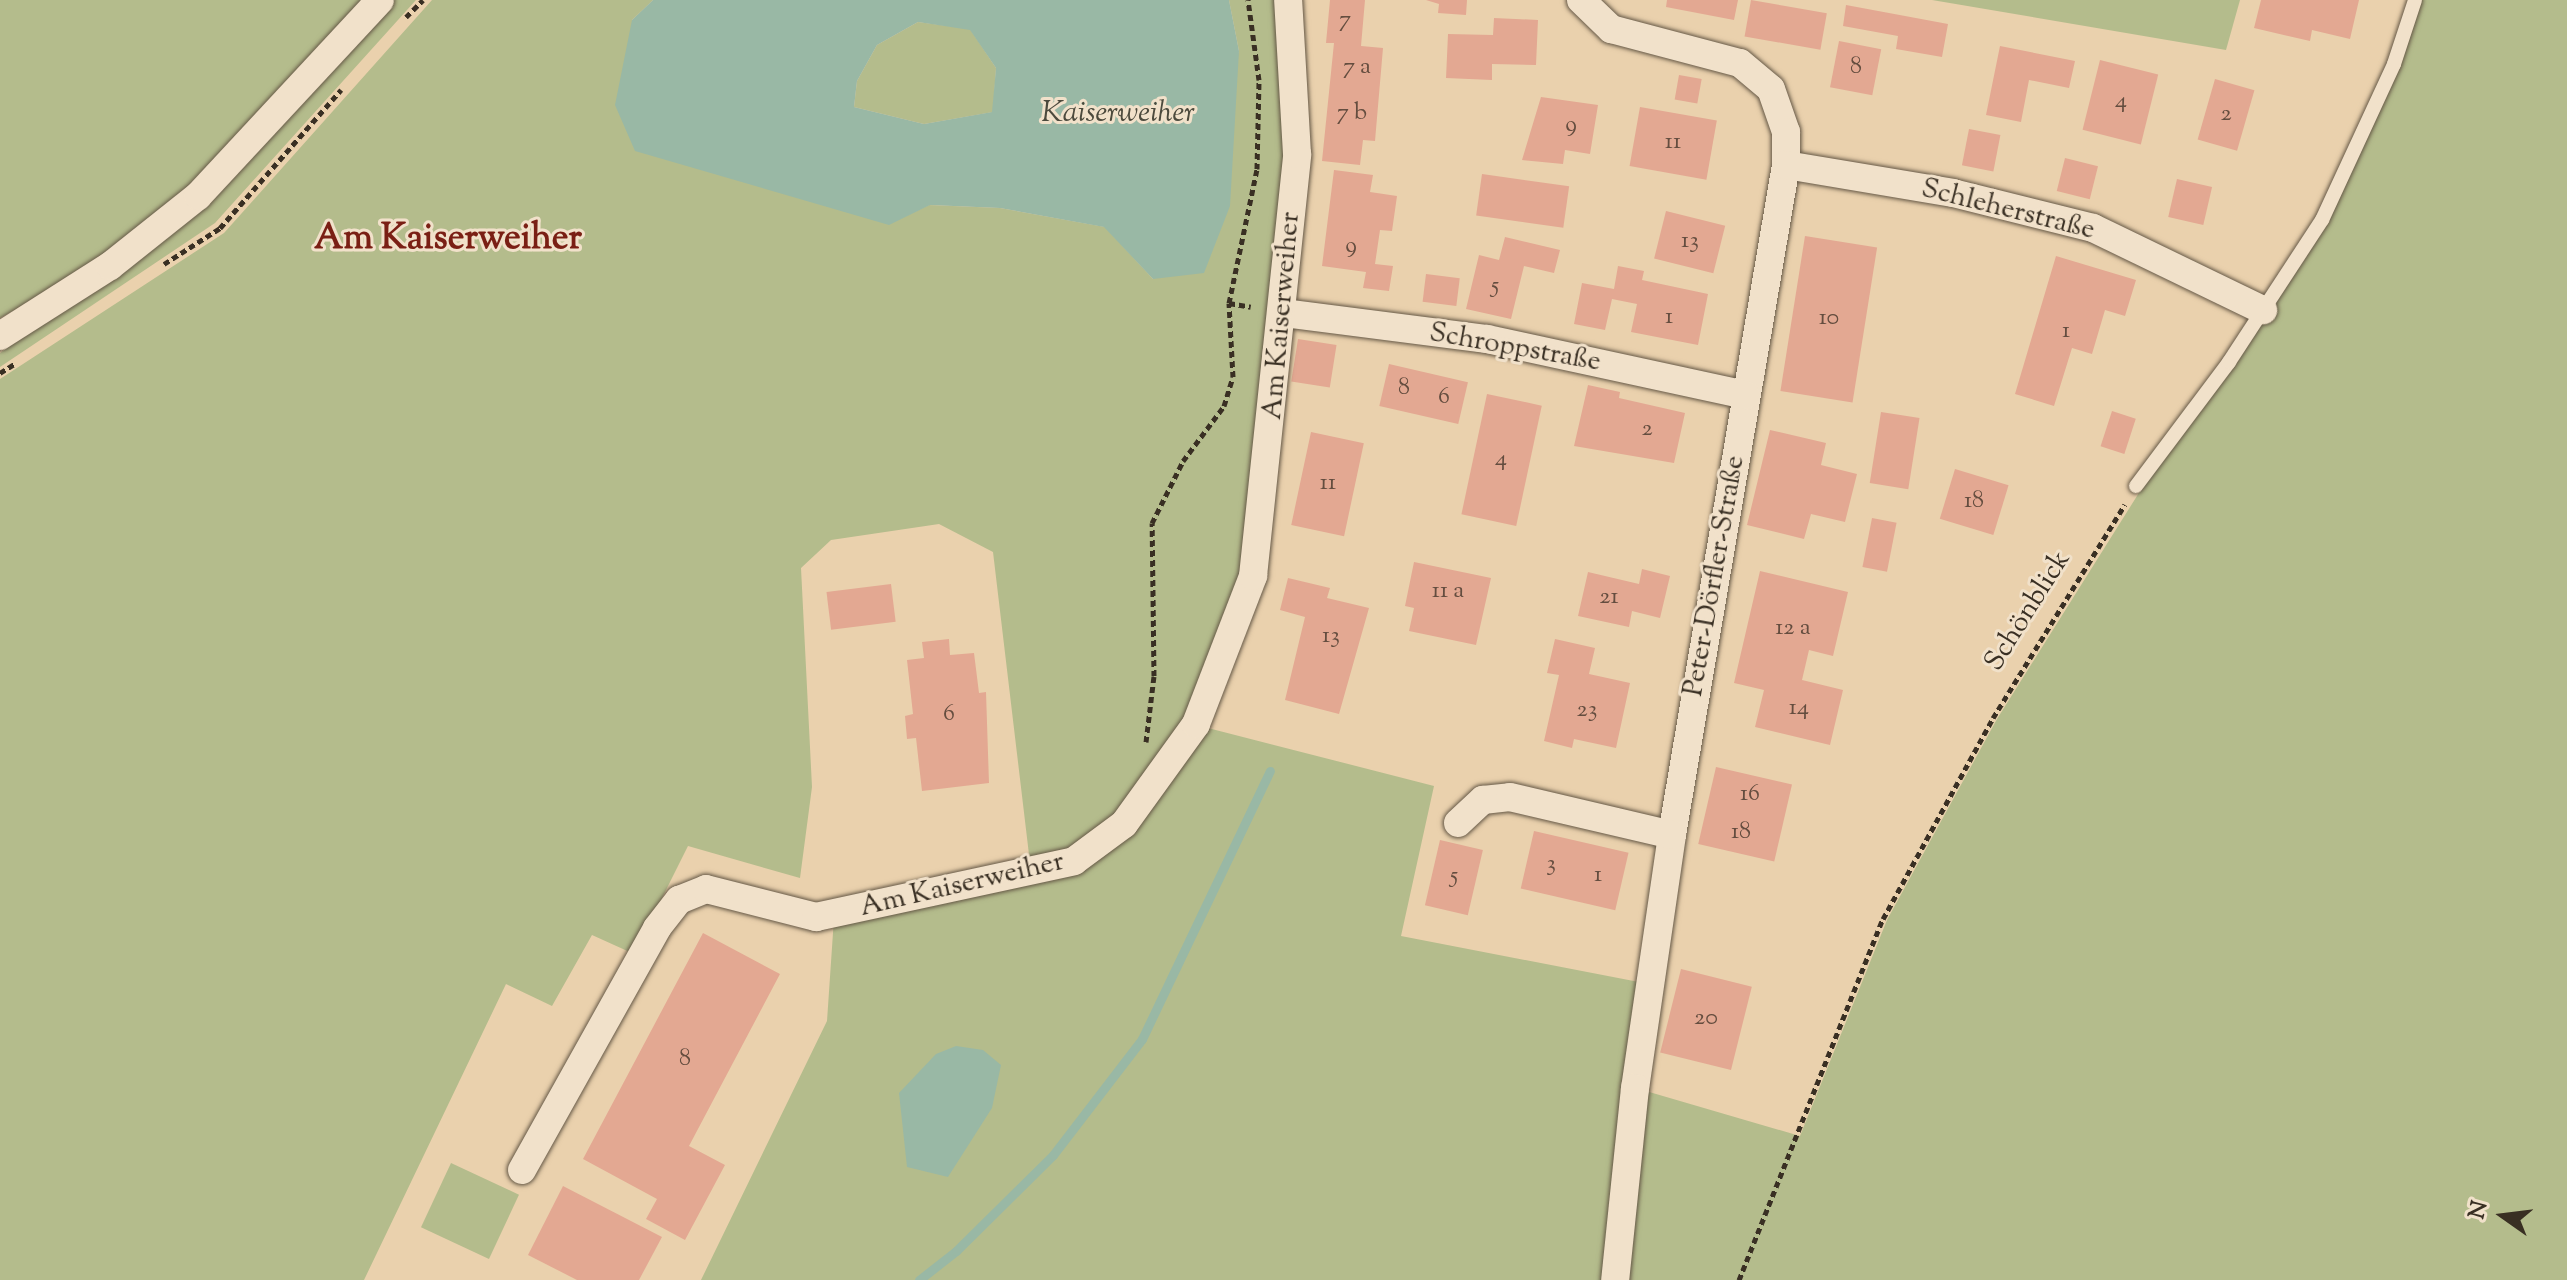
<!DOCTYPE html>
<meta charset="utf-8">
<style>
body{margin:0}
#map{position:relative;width:2567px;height:1280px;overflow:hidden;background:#ead1ad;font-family:"Sorts Mill Goudy",serif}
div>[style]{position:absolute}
.green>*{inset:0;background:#b4bc8c;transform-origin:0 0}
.water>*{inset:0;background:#99b8a5}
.stream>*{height:9px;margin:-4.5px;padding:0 4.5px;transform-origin:4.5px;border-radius:4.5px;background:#99b8a5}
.building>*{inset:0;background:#e3a892;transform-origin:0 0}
.path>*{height:5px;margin-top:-2.5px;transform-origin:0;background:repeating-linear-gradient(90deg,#392f23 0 6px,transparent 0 10px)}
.roads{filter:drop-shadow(0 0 2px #655846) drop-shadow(0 0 2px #655846)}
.service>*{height:14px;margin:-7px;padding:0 7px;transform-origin:7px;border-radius:7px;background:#f1e1ca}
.minor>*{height:28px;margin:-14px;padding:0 14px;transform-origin:14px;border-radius:14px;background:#f1e1ca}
span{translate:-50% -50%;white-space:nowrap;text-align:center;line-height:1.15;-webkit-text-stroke:6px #f1e1ca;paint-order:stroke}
.number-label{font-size:24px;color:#644d3f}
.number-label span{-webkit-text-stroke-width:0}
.street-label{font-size:28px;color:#392f23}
.water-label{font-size:30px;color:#4c4a3d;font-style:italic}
.district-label{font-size:36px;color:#7a1f14;font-weight:700}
.north{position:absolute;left:2463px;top:1176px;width:80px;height:80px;-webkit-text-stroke:6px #f1e1ca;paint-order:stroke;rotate:284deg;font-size:22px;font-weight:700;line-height:32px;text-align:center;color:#392f23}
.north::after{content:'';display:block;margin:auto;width:28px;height:36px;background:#392f23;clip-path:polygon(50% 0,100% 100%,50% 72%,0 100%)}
</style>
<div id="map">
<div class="green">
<div style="clip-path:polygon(0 0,370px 0,191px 191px,105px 260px,0 318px)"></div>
<div style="clip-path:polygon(391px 0,416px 0,215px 223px,0 367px,0 353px,114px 273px)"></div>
<div style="clip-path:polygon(432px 0,653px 0,632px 20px,823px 202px,889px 224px,929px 205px,1000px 208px,1105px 227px,1153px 279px,1239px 51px,1229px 0,1280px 0,1291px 155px,1242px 575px,1204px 727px,1434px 786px,1401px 936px,1644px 983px,1607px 1280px,701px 1280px,827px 1021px,834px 918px,1030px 863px,993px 552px,939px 524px,831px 540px,801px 568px,812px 787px,800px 878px,688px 846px,634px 954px,592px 935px,552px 1006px,506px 984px,364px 1280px,0 1280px,0 379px,224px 233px)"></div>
<div style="clip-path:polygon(1932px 0,2240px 0,2226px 50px)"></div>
<div style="clip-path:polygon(2420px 0,2567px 0,2567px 1280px,1620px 1280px,1639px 1089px,1800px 1136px,1887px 920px,1997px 719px,2142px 488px,2327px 222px)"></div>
<div style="clip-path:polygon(918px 22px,970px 29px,996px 68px,993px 112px,924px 124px,854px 107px,857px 81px,877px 45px)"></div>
<div style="left:451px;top:1163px;width:75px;height:71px;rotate:25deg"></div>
</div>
<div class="water">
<div style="clip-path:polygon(evenodd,653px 0,1229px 0,1239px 51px,1230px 206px,1204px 273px,1153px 279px,1104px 227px,1000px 208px,930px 205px,889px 225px,635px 151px,615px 105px,632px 20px,653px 0,918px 22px,970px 30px,996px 68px,992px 112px,924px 124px,854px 107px,857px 81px,877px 45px,918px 22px)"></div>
<div style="clip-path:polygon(956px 1046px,983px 1050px,1001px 1065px,992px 1108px,948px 1177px,907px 1167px,899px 1093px,936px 1054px)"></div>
</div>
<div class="stream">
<div style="left:919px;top:1280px;width:47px;rotate:-38.1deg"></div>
<div style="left:956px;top:1251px;width:136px;rotate:-44.7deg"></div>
<div style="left:1053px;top:1155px;width:146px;rotate:-52.5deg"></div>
<div style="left:1142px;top:1039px;width:297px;rotate:-64.5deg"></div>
</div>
<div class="building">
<div style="clip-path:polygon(1330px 0,1365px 0,1361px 46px,1383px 48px,1375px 141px,1363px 140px,1360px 165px,1322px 161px,1334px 43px,1326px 43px)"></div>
<div style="clip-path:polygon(1426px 0,1467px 0,1466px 15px,1438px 13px,1439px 4px)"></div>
<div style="clip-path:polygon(1667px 0,1738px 0,1734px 20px,1666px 7px)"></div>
<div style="left:1751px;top:0;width:77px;height:37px;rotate:10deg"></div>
<div style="clip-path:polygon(2261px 0,2359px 0,2350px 39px,2312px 30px,2310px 41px,2254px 28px)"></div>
<div style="clip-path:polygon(1846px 5px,1948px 24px,1942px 57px,1896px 49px,1898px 36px,1843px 26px)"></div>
<div style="clip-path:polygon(1494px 18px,1538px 20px,1536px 65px,1492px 64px,1492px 80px,1446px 78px,1448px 34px,1493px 35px)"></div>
<div style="left:1839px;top:41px;width:43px;height:47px;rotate:11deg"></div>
<div style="clip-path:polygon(2000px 46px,2075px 61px,2069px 88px,2029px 80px,2021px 122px,1986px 115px)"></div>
<div style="left:2100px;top:60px;width:60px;height:72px;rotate:14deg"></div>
<div style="left:1679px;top:75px;width:23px;height:25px;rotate:10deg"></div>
<div style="left:2215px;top:79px;width:41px;height:63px;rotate:16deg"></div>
<div style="clip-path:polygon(1541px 97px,1598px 105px,1590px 154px,1565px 150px,1563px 164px,1522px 160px)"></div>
<div style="left:1640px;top:107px;width:78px;height:60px;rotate:10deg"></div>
<div style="left:1969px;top:129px;width:32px;height:37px;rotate:11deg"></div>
<div style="left:2065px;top:158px;width:34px;height:34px;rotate:14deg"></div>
<div style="clip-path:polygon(1334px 170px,1373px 175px,1370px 192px,1397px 196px,1392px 231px,1380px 230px,1375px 264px,1393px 266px,1389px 291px,1363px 288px,1366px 272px,1322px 266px)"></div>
<div style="left:1482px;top:174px;width:88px;height:42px;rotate:8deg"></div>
<div style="left:2177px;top:179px;width:36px;height:39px;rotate:13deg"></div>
<div style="left:1666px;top:211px;width:61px;height:49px;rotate:14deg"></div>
<div style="left:1805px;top:236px;width:73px;height:157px;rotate:9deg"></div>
<div style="clip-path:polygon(1505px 237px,1560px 250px,1554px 273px,1524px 266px,1511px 319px,1466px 309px,1479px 255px,1499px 260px)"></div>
<div style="clip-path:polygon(2056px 256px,2136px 280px,2125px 316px,2105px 310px,2092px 354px,2072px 348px,2054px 406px,2015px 394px)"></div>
<div style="clip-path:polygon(1618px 266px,1644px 271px,1642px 280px,1708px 294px,1698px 345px,1631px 332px,1637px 304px,1612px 299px,1605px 330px,1574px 324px,1582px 283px,1614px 289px)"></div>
<div style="left:1426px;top:274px;width:34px;height:28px;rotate:7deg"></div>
<div style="left:1298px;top:339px;width:39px;height:43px;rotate:9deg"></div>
<div style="left:1389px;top:364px;width:81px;height:43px;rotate:13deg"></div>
<div style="clip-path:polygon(1588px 385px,1620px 392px,1619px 398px,1685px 413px,1674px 463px,1574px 446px)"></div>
<div style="left:1487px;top:394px;width:56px;height:123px;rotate:12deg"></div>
<div style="left:2112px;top:411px;width:25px;height:37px;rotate:18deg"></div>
<div style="left:1881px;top:412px;width:39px;height:72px;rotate:9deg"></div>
<div style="clip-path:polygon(1770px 430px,1826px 443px,1821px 465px,1857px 474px,1845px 522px,1811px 514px,1804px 539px,1747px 525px)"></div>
<div style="left:1311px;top:432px;width:54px;height:95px;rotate:12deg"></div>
<div style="left:1955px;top:469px;width:56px;height:52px;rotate:17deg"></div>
<div style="left:1872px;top:518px;width:25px;height:50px;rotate:11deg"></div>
<div style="clip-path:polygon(1414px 562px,1491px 578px,1476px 645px,1409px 631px,1414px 608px,1405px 606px)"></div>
<div style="clip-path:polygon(1642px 569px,1670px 576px,1660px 618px,1632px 611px,1629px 627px,1578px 616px,1588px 572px,1639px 584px)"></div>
<div style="clip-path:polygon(1760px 571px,1848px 592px,1833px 656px,1809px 650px,1802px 680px,1843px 690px,1830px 745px,1755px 727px,1764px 690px,1734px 683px)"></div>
<div style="clip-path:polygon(1288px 578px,1330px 588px,1327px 598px,1369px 608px,1339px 714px,1285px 700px,1305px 617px,1280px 610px)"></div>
<div style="left:891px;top:584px;width:38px;height:65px;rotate:83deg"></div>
<div style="clip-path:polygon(949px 639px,950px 655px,974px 653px,979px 693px,986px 692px,989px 783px,922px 791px,916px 738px,907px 739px,905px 716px,913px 714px,907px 660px,924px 658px,922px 642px)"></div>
<div style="clip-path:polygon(1555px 639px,1595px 648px,1589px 674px,1630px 683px,1616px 748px,1574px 739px,1572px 748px,1544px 741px,1559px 675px,1547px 673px)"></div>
<div style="left:1716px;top:767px;width:78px;height:79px;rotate:13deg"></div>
<div style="left:1534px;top:831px;width:97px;height:59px;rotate:13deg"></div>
<div style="left:1440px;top:840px;width:44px;height:67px;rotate:13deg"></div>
<div style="clip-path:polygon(703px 933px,780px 974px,689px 1146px,725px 1165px,685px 1240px,646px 1219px,657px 1199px,583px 1159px)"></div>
<div style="left:1681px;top:969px;width:73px;height:86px;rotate:14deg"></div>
<div style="clip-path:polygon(563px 1186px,662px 1237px,639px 1280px,577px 1280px,528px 1255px)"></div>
</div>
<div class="path">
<div style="left:406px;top:17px;width:24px;rotate:-45deg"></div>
<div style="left:164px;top:264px;width:67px;rotate:-32.7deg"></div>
<div style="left:220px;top:228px;width:184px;rotate:-48.8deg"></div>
<div style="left:1229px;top:303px;width:22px;rotate:10deg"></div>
<div style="left:0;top:373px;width:19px;rotate:-32deg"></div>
<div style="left:1146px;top:742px;width:66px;rotate:-83.1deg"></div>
<div style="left:1154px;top:676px;width:153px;rotate:-90.7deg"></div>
<div style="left:1152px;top:523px;width:69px;rotate:-63.4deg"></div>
<div style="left:1183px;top:461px;width:69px;rotate:-53.3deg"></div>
<div style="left:1224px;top:406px;width:30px;rotate:-73deg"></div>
<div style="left:1233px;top:377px;width:74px;rotate:-93.1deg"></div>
<div style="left:1229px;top:303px;width:137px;rotate:-78.2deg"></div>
<div style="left:1257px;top:169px;width:89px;rotate:-88.7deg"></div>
<div style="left:1259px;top:80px;width:81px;rotate:-97.8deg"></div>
<div style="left:1739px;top:1280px;width:389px;rotate:-68.3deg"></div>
<div style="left:1883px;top:919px;width:229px;rotate:-61.3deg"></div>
<div style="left:1993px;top:718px;width:251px;rotate:-58.3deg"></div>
</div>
<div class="roads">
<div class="service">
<div style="left:2136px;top:486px;width:155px;rotate:-53.1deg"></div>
<div style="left:2229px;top:362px;width:170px;rotate:-56.8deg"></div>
<div style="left:2322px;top:220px;width:172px;rotate:-65.2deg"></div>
<div style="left:2394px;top:64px;width:67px;rotate:-71.8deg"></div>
</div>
<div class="minor">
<div style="left:1581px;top:0;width:42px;rotate:44deg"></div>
<div style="left:1611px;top:29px;width:133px;rotate:14.8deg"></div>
<div style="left:1740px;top:63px;width:40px;rotate:40deg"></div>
<div style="left:1771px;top:89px;width:46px;rotate:70.8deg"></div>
<div style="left:1786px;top:132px;width:33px;rotate:90deg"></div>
<div style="left:1786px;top:165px;width:680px;rotate:99.66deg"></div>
<div style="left:1672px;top:835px;width:256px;rotate:98.3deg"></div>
<div style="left:1635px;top:1088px;width:193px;rotate:95.9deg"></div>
<div style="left:1786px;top:165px;width:169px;rotate:9.5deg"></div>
<div style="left:1953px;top:193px;width:144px;rotate:14deg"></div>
<div style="left:2093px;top:228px;width:189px;rotate:25.8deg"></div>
<div style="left:1283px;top:313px;width:206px;rotate:7.3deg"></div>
<div style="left:1487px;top:339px;width:265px;rotate:12.2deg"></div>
<div style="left:0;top:336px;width:130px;rotate:-32.5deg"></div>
<div style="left:110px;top:266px;width:112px;rotate:-38.5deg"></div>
<div style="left:198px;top:196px;width:267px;rotate:-47.1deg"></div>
<div style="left:1458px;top:823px;width:34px;rotate:-43deg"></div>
<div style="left:1483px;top:800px;width:27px;rotate:-6deg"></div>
<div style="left:1510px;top:797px;width:166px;rotate:13.2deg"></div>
<div style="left:522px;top:1170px;width:277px;rotate:-60.8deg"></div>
<div style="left:657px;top:928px;width:36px;rotate:-52deg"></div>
<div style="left:679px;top:900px;width:29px;rotate:-22deg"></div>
<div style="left:706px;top:889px;width:114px;rotate:14.3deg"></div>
<div style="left:816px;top:917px;width:264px;rotate:-12.2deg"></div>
<div style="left:1074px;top:861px;width:62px;rotate:-36.5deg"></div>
<div style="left:1124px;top:824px;width:123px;rotate:-54.2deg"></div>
<div style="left:1196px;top:724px;width:159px;rotate:-68.9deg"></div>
<div style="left:1253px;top:576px;width:424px;rotate:-84deg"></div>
<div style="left:1297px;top:154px;width:154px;rotate:-93.3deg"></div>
</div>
</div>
<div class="number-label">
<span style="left:1345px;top:21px">7</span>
<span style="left:1357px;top:68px">7 a</span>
<span style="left:1856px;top:68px">8</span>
<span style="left:2121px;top:102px">4</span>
<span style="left:1352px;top:114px">7 b</span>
<span style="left:2226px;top:115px">2</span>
<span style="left:1571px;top:126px">9</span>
<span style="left:1673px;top:143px">11</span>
<span style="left:1690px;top:242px">13</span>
<span style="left:1351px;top:247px">9</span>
<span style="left:1495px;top:287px">5</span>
<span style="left:1669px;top:318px">1</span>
<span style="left:1829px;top:319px">10</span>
<span style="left:2066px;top:332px">1</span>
<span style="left:1404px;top:389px">8</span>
<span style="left:1444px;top:398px">6</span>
<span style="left:1647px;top:430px">2</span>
<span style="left:1501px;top:460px">4</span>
<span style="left:1328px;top:484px">11</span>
<span style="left:1974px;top:502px">18</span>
<span style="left:1448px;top:592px">11 a</span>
<span style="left:1609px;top:598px">21</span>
<span style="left:1793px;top:629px">12 a</span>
<span style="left:1331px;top:637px">13</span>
<span style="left:1799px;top:709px">14</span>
<span style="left:1587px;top:711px">23</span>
<span style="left:949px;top:715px">6</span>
<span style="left:1750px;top:795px">16</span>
<span style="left:1741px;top:833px">18</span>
<span style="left:1551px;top:865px">3</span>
<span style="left:1598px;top:876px">1</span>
<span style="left:1454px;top:877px">5</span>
<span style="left:1706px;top:1019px">20</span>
<span style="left:685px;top:1060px">8</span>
</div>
<div class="street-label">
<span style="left:2008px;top:210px;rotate:14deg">Schleherstraße</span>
<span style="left:1282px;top:316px;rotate:-85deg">Am Kaiserweiher</span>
<span style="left:1515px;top:348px;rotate:10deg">Schroppstraße</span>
<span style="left:1715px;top:576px;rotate:-80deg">Peter-Dörfler-Straße</span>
<span style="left:2028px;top:611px;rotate:-58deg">Schönblick</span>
<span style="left:962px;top:885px;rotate:-13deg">Am Kaiserweiher</span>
</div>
<div class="water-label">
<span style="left:1118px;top:114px">Kaiserweiher</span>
</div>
<div class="district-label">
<span style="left:448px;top:240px">Am Kaiserweiher</span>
</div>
<div class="north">N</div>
</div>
